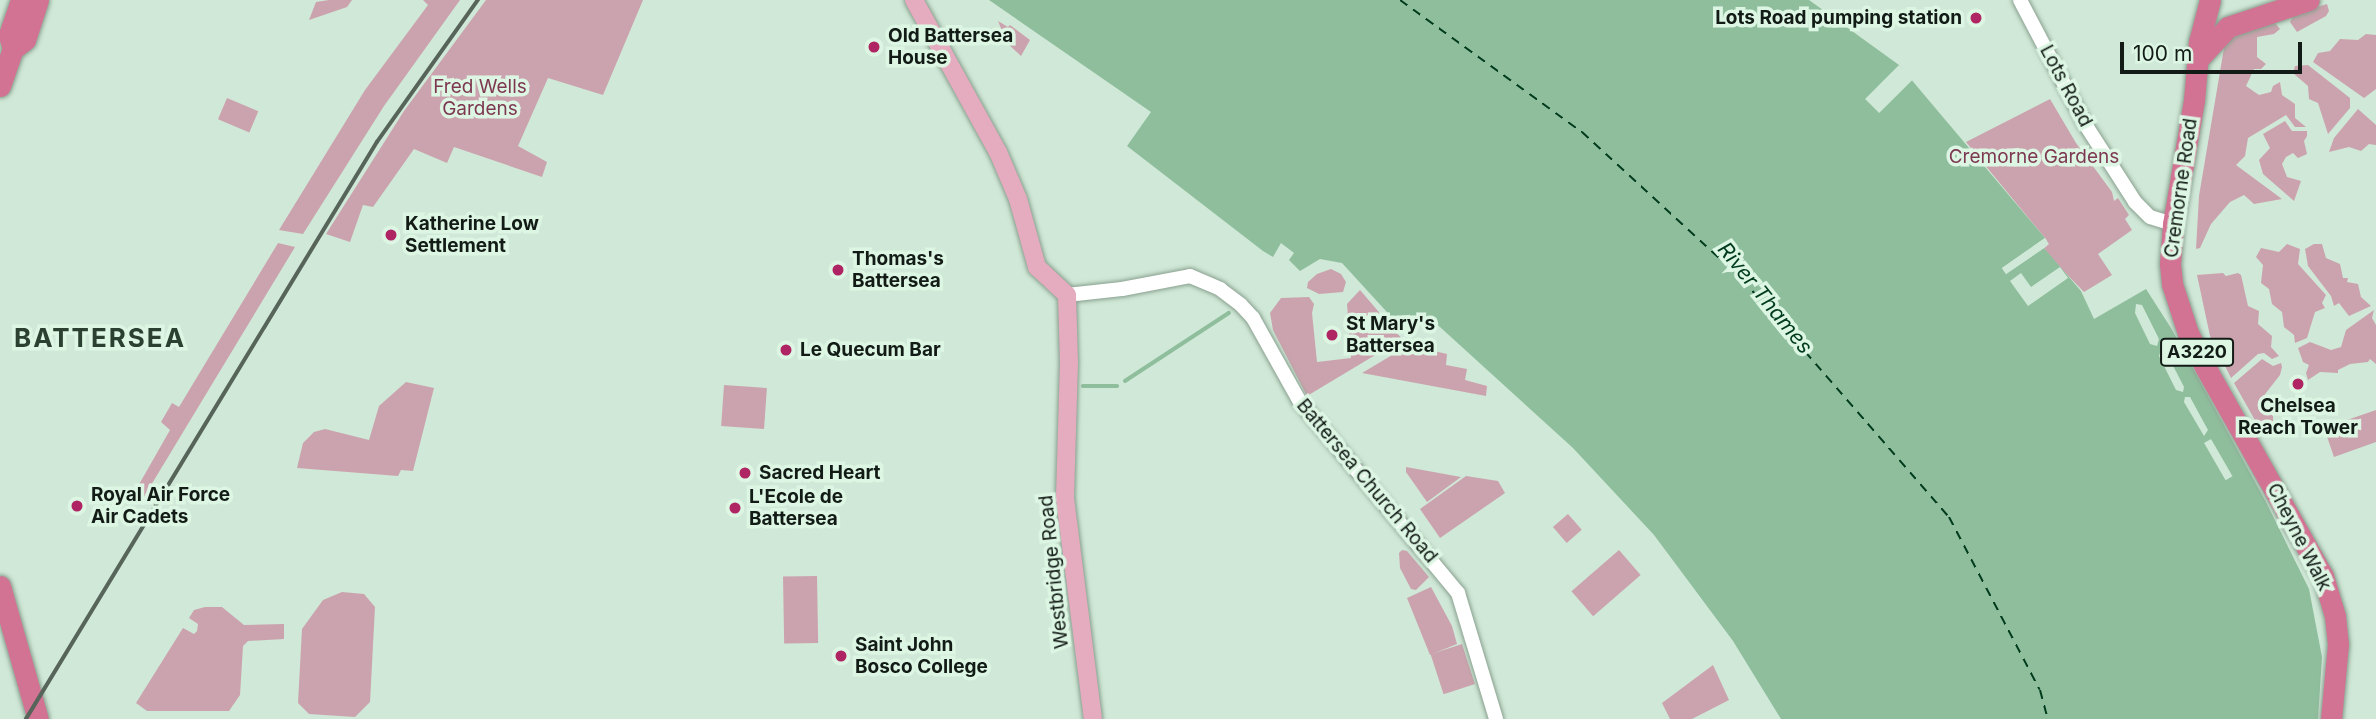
<!DOCTYPE html>
<style>
body{margin:0}
#map{position:relative;width:2376px;height:719px;overflow:hidden;background:#d0e8d7;font-family:Inter,sans-serif}
div>[style]{position:absolute}
.green>*{inset:0;background:#cba3ae;transform-origin:0 0}
.water>*{inset:0;background:#8fbe9d}
.pier>*{inset:0;background:#d0e8d7;transform-origin:0 0}
.stream>*{height:3.5px;margin:-1.75px;padding:0 1.75px;transform-origin:1.75px;border-radius:1.75px;background:#8fbe9d}
.ferry>*{height:2px;margin-top:-1px;transform-origin:0;background:repeating-linear-gradient(90deg,#003b1c 0 9px,transparent 0 16px)}
.roads{filter:drop-shadow(0 0 2px #89a08f) drop-shadow(0 0 2px #89a08f)}
.minor>*{height:14px;margin:-7px;padding:0 7px;transform-origin:7px;border-radius:7px;background:#fff}
.major>*{height:18px;margin:-9px;padding:0 9px;transform-origin:9px;border-radius:9px;background:#e5abbf}
.highway>*{height:21px;margin:-10.5px;padding:0 10.5px;transform-origin:10.5px;border-radius:10.5px;background:#d37394}
.rail>*{height:3.5px;margin:-1.75px;padding:0 1.75px;transform-origin:1.75px;border-radius:1.75px;background:#56645a}
.dots>*{width:19px;height:19px;translate:-50% -50%;box-sizing:border-box;border:4px solid #ddf6e4;border-radius:50%}
span{translate:-50% -50%;white-space:nowrap;text-align:center;line-height:1.15;-webkit-text-stroke:7px #ddf6e4;paint-order:stroke}
.shield-label span{padding:2px 5px;background:#ddf6e4;border:2px solid;border-radius:5px;-webkit-text-stroke-width:0}
.shield-label{font-size:18px;color:#121b15;font-weight:700}
.poi-label{font-size:19px;color:#121b15;font-weight:700}
.right{translate:-100% -50%;text-align:right}
.left{translate:0 -50%;text-align:left}
.street-label{font-size:19px;color:#121b15}
.park-label{font-size:19px;color:#7e3952}
.water-label{font-size:21px;color:#003b1c;font-style:italic}
.district-label{font-size:26px;color:#2c4032;font-weight:700;letter-spacing:2px}
.scale{position:absolute;left:2120px;top:42px;width:182px;height:32px;box-sizing:border-box;border:4px solid #121b15;border-top:0;padding-left:9px;font-size:21px;line-height:24px;white-space:nowrap;color:#121b15;-webkit-text-stroke:5px #ddf6e4;paint-order:stroke}
</style>
<div id="map">
<div class="green">
<div style="clip-path:polygon(329px 0,352px 0,347px 7px,309px 20px,316px 2px)"></div>
<div style="clip-path:polygon(423px 0,460px 0,384px 106px,303px 234px,279px 230px,365px 90px,428px 5px)"></div>
<div style="clip-path:polygon(486px 0,643px 0,603px 95px,548px 78px,518px 146px,547px 162px,542px 177px,454px 147px,447px 163px,414px 149px,373px 207px,363px 205px,350px 242px,326px 234px,404px 111px)"></div>
<div style="clip-path:polygon(2327px 4px,2329px 11px,2326px 16px,2297px 32px,2290px 22px,2294px 14px)"></div>
<div style="clip-path:polygon(998px 21px,1008px 27px,1010px 25px,1030px 40px,1021px 56px,1007px 43px)"></div>
<div style="clip-path:polygon(2267px 23px,2275px 23px,2280px 29px,2274px 34px,2257px 37px,2257px 57px,2266px 64px,2261px 69px,2254px 69px,2246px 86px,2259px 95px,2271px 92px,2273px 86px,2280px 82px,2282px 95px,2295px 104px,2295px 118px,2306px 127px,2295px 127px,2286px 115px,2248px 138px,2245px 156px,2236px 165px,2282px 199px,2254px 204px,2244px 195px,2230px 202px,2211px 224px,2200px 248px,2196px 249px,2199px 196px,2224px 48px,2232px 38px)"></div>
<div style="clip-path:polygon(2366px 34px,2376px 35px,2376px 89px,2364px 98px,2313px 62px,2318px 53px,2330px 51px,2340px 39px,2358px 40px)"></div>
<div style="clip-path:polygon(2308px 65px,2350px 98px,2350px 108px,2328px 134px,2318px 103px,2309px 99px,2308px 86px,2293px 73px,2295px 66px)"></div>
<div style="left:227px;top:98px;width:34px;height:23px;rotate:23deg"></div>
<div style="clip-path:polygon(2050px 99px,2076px 143px,2112px 192px,2114px 201px,2118px 198px,2129px 215px,2125px 219px,2132px 230px,2098px 254px,2112px 275px,2084px 292px,2051px 258px,2044px 248px,2049px 244px,2045px 238px,1966px 142px)"></div>
<div style="clip-path:polygon(2358px 109px,2376px 125px,2376px 145px,2369px 144px,2361px 151px,2349px 147px,2329px 152px,2334px 138px)"></div>
<div style="clip-path:polygon(2285px 121px,2292px 131px,2307px 131px,2307px 136px,2304px 141px,2307px 154px,2298px 158px,2293px 153px,2286px 157px,2282px 164px,2287px 177px,2301px 181px,2294px 201px,2263px 174px,2259px 160px,2270px 148px,2263px 134px)"></div>
<div style="clip-path:polygon(278px 243px,295px 247px,139px 505px,129px 502px,170px 430px,161px 422px,172px 403px,179px 407px)"></div>
<div style="clip-path:polygon(2287px 244px,2300px 249px,2298px 264px,2326px 295px,2322px 303px,2325px 308px,2315px 312px,2307px 338px,2295px 343px,2294px 335px,2284px 327px,2282px 312px,2272px 304px,2269px 289px,2261px 283px,2263px 265px,2256px 257px,2261px 248px,2279px 252px)"></div>
<div style="clip-path:polygon(2314px 244px,2322px 244px,2326px 258px,2340px 264px,2343px 278px,2348px 278px,2347px 282px,2358px 284px,2361px 297px,2371px 306px,2349px 316px,2339px 303px,2334px 306px,2331px 296px,2308px 266px,2305px 249px)"></div>
<div style="clip-path:polygon(1331px 269px,1341px 274px,1346px 282px,1343px 292px,1319px 294px,1307px 288px,1308px 282px,1317px 274px)"></div>
<div style="clip-path:polygon(2223px 273px,2226px 276px,2238px 273px,2241px 275px,2248px 306px,2259px 311px,2258px 324px,2272px 336px,2271px 347px,2279px 356px,2272px 359px,2264px 353px,2258px 354px,2231px 378px,2210px 336px,2197px 275px)"></div>
<div style="clip-path:polygon(1360px 290px,1402px 339px,1307px 396px,1273px 330px,1270px 313px,1281px 298px,1309px 297px,1314px 304px,1312px 313px,1317px 362px,1351px 358px,1347px 304px)"></div>
<div style="clip-path:polygon(2374px 310px,2372px 318px,2376px 325px,2376px 364px,2370px 359px,2368px 362px,2350px 364px,2338px 370px,2338px 373px,2320px 372px,2308px 380px,2306px 373px,2309px 365px,2303px 362px,2298px 348px,2310px 342px,2331px 350px,2341px 347px,2346px 330px)"></div>
<div style="clip-path:polygon(1409px 345px,1447px 354px,1446px 365px,1467px 369px,1465px 380px,1487px 386px,1486px 396px,1362px 373px)"></div>
<div style="clip-path:polygon(2262px 359px,2273px 366px,2281px 363px,2282px 367px,2280px 375px,2262px 398px,2273px 416px,2273px 421px,2268px 425px,2256px 422px,2234px 383px)"></div>
<div style="clip-path:polygon(406px 382px,434px 388px,413px 471px,401px 470px,398px 476px,297px 468px,303px 443px,314px 432px,325px 429px,369px 440px,379px 406px)"></div>
<div style="left:724px;top:385px;width:43px;height:41px;rotate:4deg"></div>
<div style="clip-path:polygon(2376px 410px,2376px 442px,2334px 457px,2324px 428px)"></div>
<div style="clip-path:polygon(1406px 467px,1461px 477px,1427px 502px,1406px 472px)"></div>
<div style="clip-path:polygon(1466px 476px,1498px 481px,1505px 493px,1440px 538px,1420px 509px)"></div>
<div style="left:1568px;top:514px;width:21px;height:20px;rotate:49deg"></div>
<div style="clip-path:polygon(1402px 550px,1407px 551px,1429px 577px,1416px 590px,1411px 589px,1400px 568px,1399px 553px)"></div>
<div style="left:1619px;top:550px;width:33px;height:63px;rotate:49deg"></div>
<div style="left:817px;top:576px;width:67px;height:34px;rotate:89deg"></div>
<div style="clip-path:polygon(1431px 587px,1452px 626px,1457px 644px,1430px 655px,1407px 598px)"></div>
<div style="clip-path:polygon(342px 592px,364px 594px,375px 607px,370px 702px,355px 717px,309px 714px,298px 703px,302px 629px,323px 600px)"></div>
<div style="clip-path:polygon(205px 607px,222px 607px,244px 625px,284px 624px,284px 639px,248px 641px,243px 646px,240px 695px,229px 711px,147px 711px,136px 703px,183px 628px,194px 634px,197px 631px,198px 624px,189px 618px,194px 610px)"></div>
<div style="left:1462px;top:644px;width:42px;height:33px;rotate:72deg"></div>
<div style="clip-path:polygon(1713px 665px,1729px 700px,1692px 719px,1670px 719px,1662px 703px)"></div>
</div>
<div class="water">
<div style="clip-path:polygon(989px 0,1809px 0,1899px 65px,2045px 238px,2002px 268px,2006px 274px,2044px 248px,2081px 291px,2094px 319px,2146px 289px,2171px 328px,2266px 502px,2309px 589px,2322px 657px,2318px 719px,1781px 719px,1733px 641px,1654px 535px,1573px 448px,1429px 317px,1408px 335px,1342px 263px,1320px 259px,1300px 271px,1289px 260px,1294px 253px,1281px 243px,1273px 257px,1263px 251px,1127px 146px,1151px 112px)"></div>
</div>
<div class="pier">
<div style="left:1899px;top:65px;width:20px;height:48px;rotate:45deg"></div>
<div style="clip-path:polygon(2045px 238px,2047px 241px,2007px 269px,2043px 244px,2047px 246px,2006px 274px,2002px 268px)"></div>
<div style="clip-path:polygon(2060px 267px,2068px 278px,2028px 306px,2010px 281px,2021px 273px,2031px 287px)"></div>
<div style="clip-path:polygon(2136px 304px,2142px 305px,2159px 339px,2157px 346px,2150px 344px,2135px 313px)"></div>
<div style="clip-path:polygon(2161px 350px,2166px 352px,2184px 387px,2183px 392px,2176px 390px,2159px 356px)"></div>
<div style="clip-path:polygon(2185px 397px,2190px 397px,2208px 430px,2204px 436px,2184px 402px)"></div>
<div style="left:2211px;top:439px;width:43px;height:8px;rotate:60deg"></div>
</div>
<div class="stream">
<div style="left:1125px;top:381px;width:124px;rotate:-33.2deg"></div>
<div style="left:1083px;top:386px;width:34px"></div>
</div>
<div class="ferry">
<div style="left:1400px;top:0;width:225px;rotate:36deg"></div>
<div style="left:1582px;top:132px;width:217px;rotate:42.6deg"></div>
<div style="left:1742px;top:279px;width:315px;rotate:49deg"></div>
<div style="left:1949px;top:517px;width:195px;rotate:62.3deg"></div>
<div style="left:2040px;top:690px;width:30px;rotate:75deg"></div>
</div>
<div class="roads">
<div class="minor">
<div style="left:2020px;top:0;width:140px;rotate:62.3deg"></div>
<div style="left:2085px;top:124px;width:93px;rotate:57.3deg"></div>
<div style="left:2135px;top:202px;width:21px;rotate:45deg"></div>
<div style="left:2150px;top:217px;width:24px;rotate:17deg"></div>
<div style="left:1067px;top:295px;width:55px;rotate:-6.2deg"></div>
<div style="left:1122px;top:289px;width:69px;rotate:-10.8deg"></div>
<div style="left:1190px;top:276px;width:33px;rotate:23deg"></div>
<div style="left:1220px;top:289px;width:26px;rotate:37deg"></div>
<div style="left:1241px;top:305px;width:18px;rotate:47deg"></div>
<div style="left:1253px;top:318px;width:96px;rotate:60.8deg"></div>
<div style="left:1300px;top:402px;width:248px;rotate:50.4deg"></div>
<div style="left:1458px;top:593px;width:132px;rotate:73.2deg"></div>
</div>
<div class="major">
<div style="left:914px;top:0;width:174px;rotate:61.1deg"></div>
<div style="left:998px;top:152px;width:51px;rotate:66.9deg"></div>
<div style="left:1018px;top:199px;width:71px;rotate:74.4deg"></div>
<div style="left:1037px;top:267px;width:41px;rotate:43deg"></div>
<div style="left:1067px;top:295px;width:67px;rotate:88.3deg"></div>
<div style="left:1069px;top:362px;width:136px;rotate:91.7deg"></div>
<div style="left:1065px;top:498px;width:223px;rotate:82.8deg"></div>
</div>
<div class="highway">
<div style="left:2210px;top:0;width:43px;rotate:104.7deg"></div>
<div style="left:2199px;top:42px;width:58px;rotate:94.9deg"></div>
<div style="left:2194px;top:100px;width:126px;rotate:99.6deg"></div>
<div style="left:2173px;top:224px;width:40px;rotate:94.3deg"></div>
<div style="left:2170px;top:264px;width:20px;rotate:84deg"></div>
<div style="left:2172px;top:284px;width:52px;rotate:71.9deg"></div>
<div style="left:2188px;top:333px;width:36px;rotate:63deg"></div>
<div style="left:2204px;top:365px;width:242px;rotate:60.6deg"></div>
<div style="left:2323px;top:576px;width:42px;rotate:73.3deg"></div>
<div style="left:2335px;top:616px;width:28px;rotate:84deg"></div>
<div style="left:2338px;top:644px;width:75px;rotate:95.3deg"></div>
<div style="left:13px;top:49px;width:15px;rotate:-37deg"></div>
<div style="left:25px;top:40px;width:42px;rotate:-72deg"></div>
<div style="left:2200px;top:57px;width:41px;rotate:-47deg"></div>
<div style="left:2228px;top:27px;width:85px;rotate:-18.4deg"></div>
<div style="left:0;top:86px;width:39px;rotate:-71deg"></div>
<div style="left:13px;top:49px;width:15px;rotate:-106deg"></div>
<div style="left:9px;top:35px;width:37px;rotate:-71deg"></div>
<div style="left:0;top:586px;width:138px;rotate:74.1deg"></div>
</div>
</div>
<div class="rail">
<div style="left:26px;top:719px;width:675px;rotate:-58.69deg"></div>
<div style="left:377px;top:142px;width:174px;rotate:-54.6deg"></div>
</div>
<div class="dots">
<div style="left:1976px;top:18px;background:#af2462"></div>
<div style="left:874px;top:47px;background:#af2462"></div>
<div style="left:391px;top:235px;background:#af2462"></div>
<div style="left:838px;top:270px;background:#af2462"></div>
<div style="left:1332px;top:335px;background:#af2462"></div>
<div style="left:786px;top:350px;background:#af2462"></div>
<div style="left:2298px;top:384px;background:#af2462"></div>
<div style="left:745px;top:473px;background:#af2462"></div>
<div style="left:77px;top:506px;background:#af2462"></div>
<div style="left:735px;top:508px;background:#af2462"></div>
<div style="left:841px;top:656px;background:#af2462"></div>
</div>
<div class="shield-label">
<span style="left:2197px;top:352px">A3220</span>
</div>
<div class="poi-label">
<span class="right" style="left:1962px;top:18px">Lots Road pumping station</span>
<span class="left" style="left:888px;top:47px">Old Battersea<br>House</span>
<span class="left" style="left:405px;top:235px">Katherine Low<br>Settlement</span>
<span class="left" style="left:852px;top:270px">Thomas's<br>Battersea</span>
<span class="left" style="left:1346px;top:335px">St Mary's<br>Battersea</span>
<span class="left" style="left:800px;top:350px">Le Quecum Bar</span>
<span style="left:2298px;top:417px">Chelsea<br>Reach Tower</span>
<span class="left" style="left:759px;top:473px">Sacred Heart</span>
<span class="left" style="left:91px;top:506px">Royal Air Force<br>Air Cadets</span>
<span class="left" style="left:749px;top:508px">L'Ecole de<br>Battersea</span>
<span class="left" style="left:855px;top:656px">Saint John<br>Bosco College</span>
</div>
<div class="street-label">
<span style="left:2066px;top:86px;rotate:62deg">Lots Road</span>
<span style="left:2181px;top:188px;rotate:-82deg">Cremorne Road</span>
<span style="left:1367px;top:481px;rotate:50deg">Battersea Church Road</span>
<span style="left:2299px;top:537px;rotate:63deg">Cheyne Walk</span>
<span style="left:1054px;top:572px;rotate:-96deg">Westbridge Road</span>
</div>
<div class="park-label">
<span style="left:480px;top:98px">Fred Wells<br>Gardens</span>
<span style="left:2034px;top:157px">Cremorne Gardens</span>
</div>
<div class="water-label">
<span style="left:1765px;top:298px;rotate:51deg">River Thames</span>
</div>
<div class="district-label">
<span style="left:100px;top:338px">BATTERSEA</span>
</div>
<div class="scale">100 m</div>
</div>
